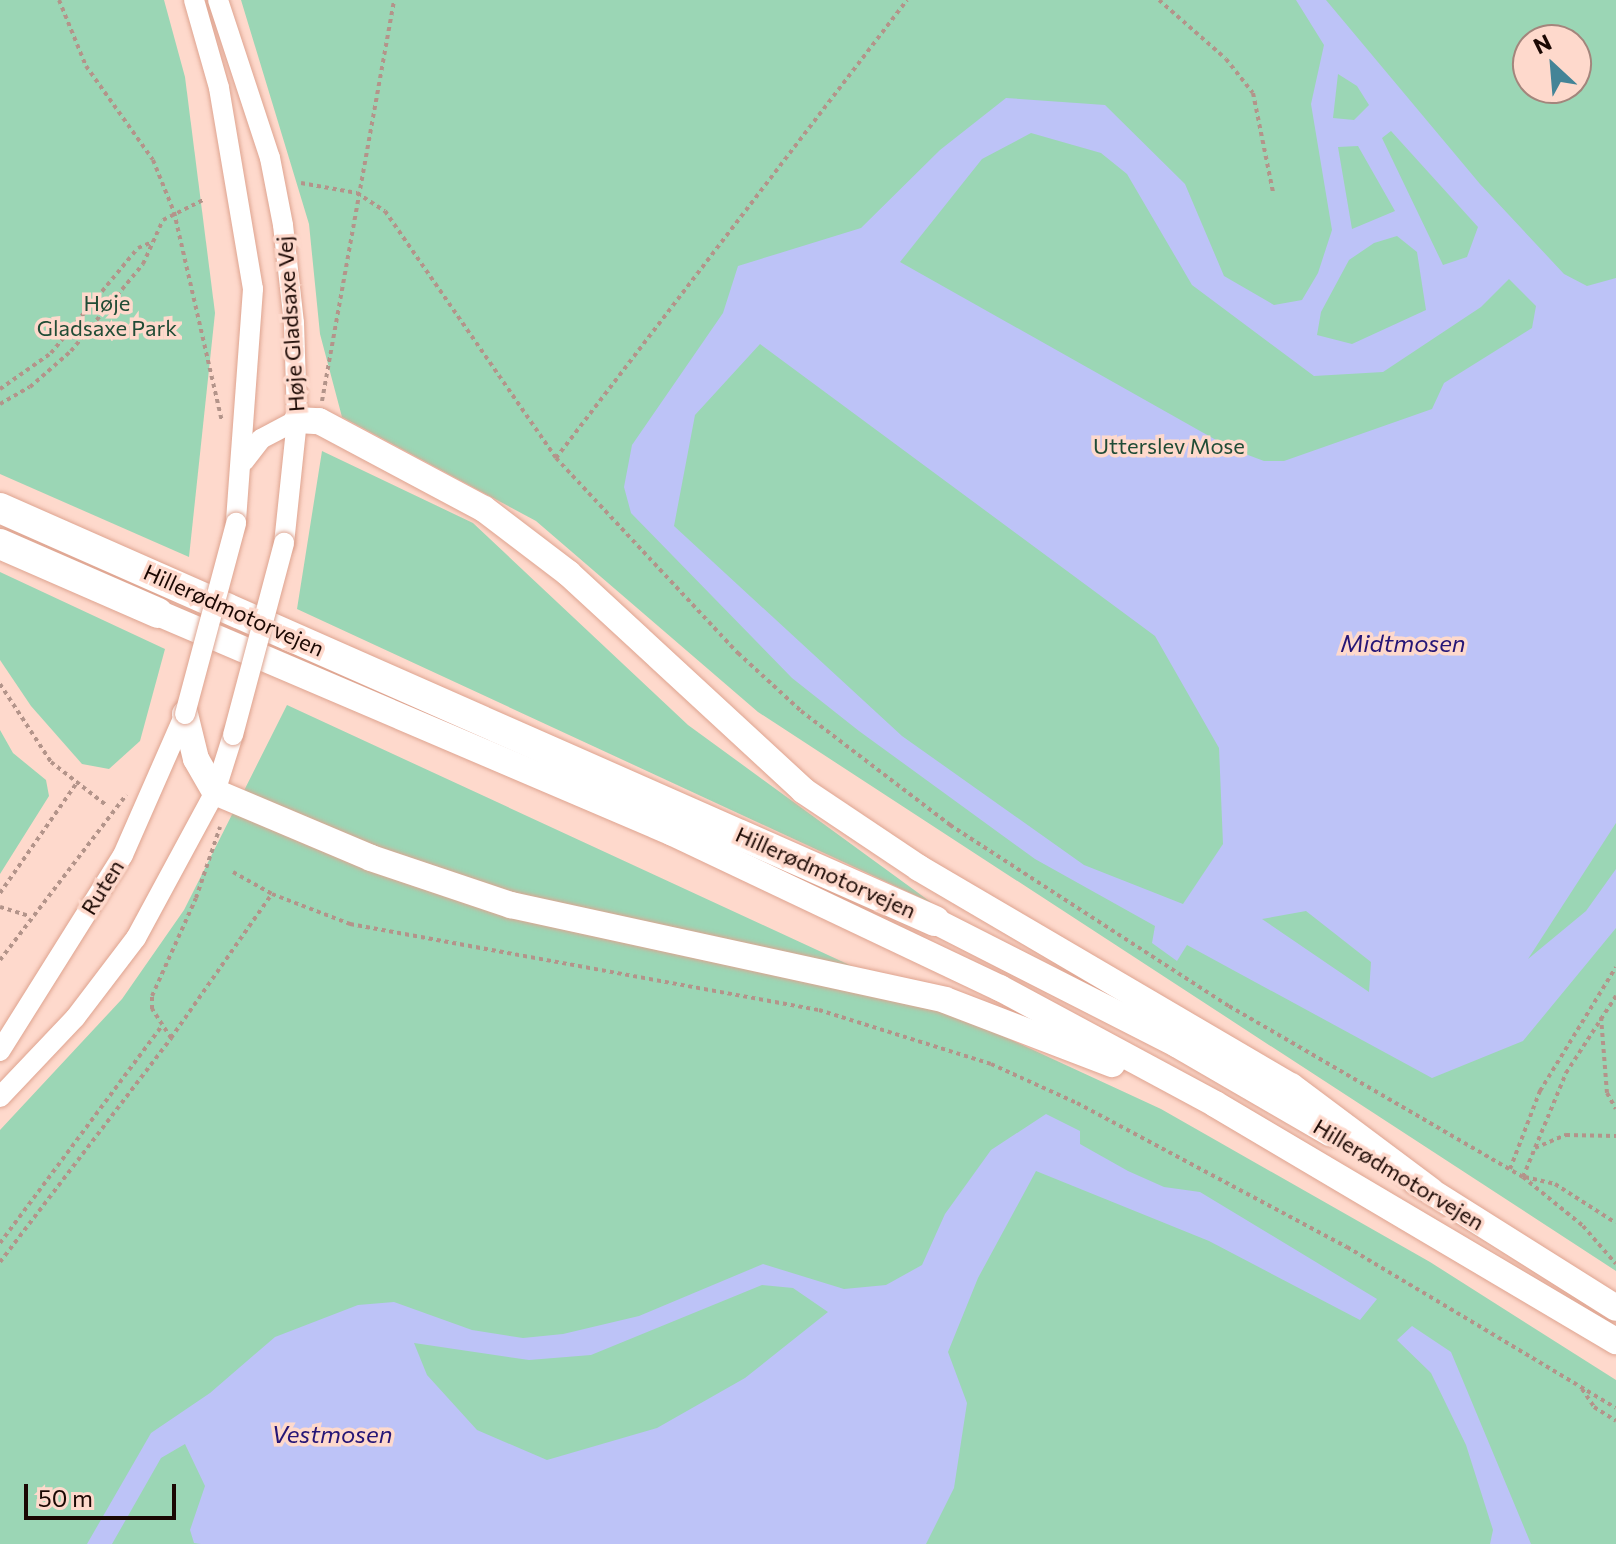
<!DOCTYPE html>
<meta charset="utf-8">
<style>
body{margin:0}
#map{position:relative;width:1616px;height:1544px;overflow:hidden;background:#fed9cc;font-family:Commissioner,sans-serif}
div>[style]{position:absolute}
.green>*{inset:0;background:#9bd6b5}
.water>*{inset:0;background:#bdc3f7}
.path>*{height:4px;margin-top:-2px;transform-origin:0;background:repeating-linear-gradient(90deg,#b3948a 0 4px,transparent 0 8px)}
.roads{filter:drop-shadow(0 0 2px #dea490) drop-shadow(0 0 2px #dea490)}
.tertiary>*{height:20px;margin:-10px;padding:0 10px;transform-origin:10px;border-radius:10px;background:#fff}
.primary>*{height:26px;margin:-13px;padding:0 13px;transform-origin:13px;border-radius:13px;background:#fff}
.motorway>*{height:30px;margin:-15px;padding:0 15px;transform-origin:15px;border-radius:15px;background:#fff}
.bridges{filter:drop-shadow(0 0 2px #dea490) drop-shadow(0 0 2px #dea490)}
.tertiary-bridge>*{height:20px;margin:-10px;padding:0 10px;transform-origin:10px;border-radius:10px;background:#fff}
span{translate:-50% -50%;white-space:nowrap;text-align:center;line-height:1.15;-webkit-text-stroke:7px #fed9cc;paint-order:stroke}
.park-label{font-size:22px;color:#214c36}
.street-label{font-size:22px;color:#1b0803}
.water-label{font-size:24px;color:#251576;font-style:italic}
.north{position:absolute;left:1512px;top:24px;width:80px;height:80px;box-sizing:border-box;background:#fed9cc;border:2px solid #a3857c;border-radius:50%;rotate:334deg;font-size:22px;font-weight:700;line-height:32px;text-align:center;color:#1b0803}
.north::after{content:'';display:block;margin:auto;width:28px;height:36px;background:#448497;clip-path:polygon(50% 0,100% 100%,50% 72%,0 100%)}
.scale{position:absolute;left:24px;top:1484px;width:152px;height:36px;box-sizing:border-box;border:4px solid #1b0803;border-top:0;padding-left:10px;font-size:24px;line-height:28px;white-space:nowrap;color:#1b0803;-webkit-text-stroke:6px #fed9cc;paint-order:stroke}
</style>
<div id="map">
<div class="green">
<div style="clip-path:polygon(0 0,164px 0,185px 77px,215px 313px,189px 557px,0 474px)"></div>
<div style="clip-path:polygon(evenodd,241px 0,1616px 0,1616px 1271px,758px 712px,536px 521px,342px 417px,320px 334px,309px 224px,241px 0,1528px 40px,1576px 40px,1576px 88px,1528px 88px,1528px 40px)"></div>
<div style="clip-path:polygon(322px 451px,473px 523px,688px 725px,932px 903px,297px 609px)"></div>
<div style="clip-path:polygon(0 572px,165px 649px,140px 741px,109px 769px,82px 764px,31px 706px,0 660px)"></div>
<div style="clip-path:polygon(287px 705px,1161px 1109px,1430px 1262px,1616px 1380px,1616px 1544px,0 1544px,0 1130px,122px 999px,184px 910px)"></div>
<div style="clip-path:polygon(0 730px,13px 753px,46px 780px,49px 796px,0 874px)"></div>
</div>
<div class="water">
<div style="clip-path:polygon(evenodd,1296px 0,1326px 0,1480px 184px,1564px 274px,1587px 286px,1616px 278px,1616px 823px,1528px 959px,1586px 911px,1616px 869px,1616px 928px,1523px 1041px,1432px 1078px,1187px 945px,1177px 961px,1152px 943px,1155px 926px,1035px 859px,859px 731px,792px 678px,631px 513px,624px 487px,632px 445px,723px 313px,738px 266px,861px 228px,940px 150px,1006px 98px,1105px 105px,1185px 184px,1224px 276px,1274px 305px,1302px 300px,1318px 273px,1332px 230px,1311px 104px,1324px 45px,1296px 0,1338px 74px,1357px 86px,1369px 105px,1354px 120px,1333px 118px,1338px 74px,1296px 0,1391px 131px,1478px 227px,1467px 257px,1443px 265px,1382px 138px,1391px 131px,1296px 0,1031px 133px,1101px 153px,1127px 174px,1192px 285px,1314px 376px,1383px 372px,1481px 307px,1509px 279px,1536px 306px,1532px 328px,1444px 383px,1432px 409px,1284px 461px,1264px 461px,1232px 449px,900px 262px,982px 159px,1031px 133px,1296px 0,1358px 146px,1395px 211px,1352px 229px,1338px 147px,1358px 146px,1296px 0,1397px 236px,1417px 252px,1426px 310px,1352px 344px,1317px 335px,1321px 312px,1349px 260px,1374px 243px,1397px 236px,1296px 0,760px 344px,1155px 636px,1219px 748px,1223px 844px,1183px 904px,1084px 865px,902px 736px,674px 526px,695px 415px,760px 344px,1296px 0,1306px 911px,1371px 962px,1369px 992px,1262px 919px,1306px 911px)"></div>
<div style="clip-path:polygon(evenodd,1046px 1114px,1080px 1131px,1080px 1144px,1128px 1171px,1164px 1187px,1200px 1192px,1377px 1299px,1360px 1320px,1209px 1241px,1036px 1171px,978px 1278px,948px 1352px,967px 1403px,954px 1488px,926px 1544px,201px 1544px,194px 1543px,190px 1530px,205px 1486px,185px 1444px,161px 1458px,112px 1544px,87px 1544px,151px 1433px,210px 1393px,275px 1337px,358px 1305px,394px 1302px,472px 1330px,523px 1338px,563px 1334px,639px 1316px,763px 1264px,844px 1289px,886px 1285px,922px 1265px,945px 1214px,991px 1150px,1046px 1114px,762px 1285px,793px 1288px,828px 1312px,745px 1378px,657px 1428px,547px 1460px,477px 1430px,427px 1375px,414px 1343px,529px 1360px,591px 1355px,762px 1285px)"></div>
<div style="clip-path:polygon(1412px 1326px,1451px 1352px,1531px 1544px,1490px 1544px,1493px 1530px,1466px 1445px,1431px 1373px,1397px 1340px)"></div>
</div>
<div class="path">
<div style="left:59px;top:0;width:71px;rotate:67.8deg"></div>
<div style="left:86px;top:66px;width:115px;rotate:54.5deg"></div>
<div style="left:153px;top:160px;width:56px;rotate:68deg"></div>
<div style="left:174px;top:212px;width:214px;rotate:77.1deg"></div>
<div style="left:1159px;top:0;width:89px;rotate:41.4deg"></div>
<div style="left:1226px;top:59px;width:43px;rotate:51.5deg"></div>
<div style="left:1253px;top:93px;width:101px;rotate:78.6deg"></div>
<div style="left:301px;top:183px;width:57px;rotate:10.1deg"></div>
<div style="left:357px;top:193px;width:33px;rotate:33deg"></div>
<div style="left:385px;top:211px;width:300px;rotate:55.3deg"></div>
<div style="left:556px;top:458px;width:267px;rotate:47deg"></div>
<div style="left:738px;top:653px;width:86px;rotate:42.6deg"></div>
<div style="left:801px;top:711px;width:188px;rotate:37.4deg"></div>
<div style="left:950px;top:825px;width:333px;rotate:33deg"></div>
<div style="left:1229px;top:1006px;width:340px;rotate:30.2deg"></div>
<div style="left:1523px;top:1177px;width:77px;rotate:39.2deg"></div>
<div style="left:1583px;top:1226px;width:50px;rotate:49deg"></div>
<div style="left:0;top:389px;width:62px;rotate:-35.2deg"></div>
<div style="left:51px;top:353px;width:136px;rotate:-50.4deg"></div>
<div style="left:138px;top:248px;width:15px;rotate:-23deg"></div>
<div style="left:322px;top:401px;width:407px;rotate:-79.8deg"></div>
<div style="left:0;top:404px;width:34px;rotate:-30deg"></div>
<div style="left:30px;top:387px;width:55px;rotate:-41.3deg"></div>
<div style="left:71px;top:351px;width:113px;rotate:-50.4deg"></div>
<div style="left:143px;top:264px;width:48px;rotate:-65.6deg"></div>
<div style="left:163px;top:220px;width:47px;rotate:-26.6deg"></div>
<div style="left:556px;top:458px;width:577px;rotate:-52.53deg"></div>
<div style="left:0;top:684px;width:93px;rotate:56.8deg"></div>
<div style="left:51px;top:762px;width:70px;rotate:38deg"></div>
<div style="left:233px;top:872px;width:45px;rotate:29.4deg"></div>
<div style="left:272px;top:894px;width:84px;rotate:21deg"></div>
<div style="left:350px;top:924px;width:477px;rotate:10.4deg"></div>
<div style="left:819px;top:1010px;width:180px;rotate:17.4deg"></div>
<div style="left:991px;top:1064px;width:94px;rotate:24.4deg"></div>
<div style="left:1077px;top:1103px;width:306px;rotate:28.1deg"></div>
<div style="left:1347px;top:1247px;width:313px;rotate:30.9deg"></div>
<div style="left:0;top:893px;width:133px;rotate:-55.1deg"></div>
<div style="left:0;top:907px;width:31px;rotate:17deg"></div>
<div style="left:0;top:960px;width:208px;rotate:-52.6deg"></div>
<div style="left:1601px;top:1017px;width:76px;rotate:85.5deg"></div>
<div style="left:1607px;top:1093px;width:18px;rotate:61deg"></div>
<div style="left:171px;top:1038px;width:35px;rotate:-123deg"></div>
<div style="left:152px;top:1009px;width:13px;rotate:-90deg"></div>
<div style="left:152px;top:996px;width:107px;rotate:-65.8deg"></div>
<div style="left:196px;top:898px;width:75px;rotate:-71.3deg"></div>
<div style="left:1535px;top:1148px;width:34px;rotate:-23deg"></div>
<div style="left:1566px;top:1135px;width:50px;rotate:1.1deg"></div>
<div style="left:1510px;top:1169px;width:84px;rotate:-69deg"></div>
<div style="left:1540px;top:1091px;width:145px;rotate:-58.5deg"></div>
<div style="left:1523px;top:1177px;width:113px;rotate:-67.5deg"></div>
<div style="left:1566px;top:1073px;width:92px;rotate:-57deg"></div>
<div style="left:1525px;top:1177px;width:31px;rotate:13deg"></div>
<div style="left:1555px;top:1184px;width:72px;rotate:32.6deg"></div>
<div style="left:0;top:1243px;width:271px;rotate:-53.3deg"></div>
<div style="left:0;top:1262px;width:282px;rotate:-52.6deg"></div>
<div style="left:171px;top:1038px;width:176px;rotate:-55deg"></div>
<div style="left:1582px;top:1389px;width:22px;rotate:56deg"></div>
<div style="left:1594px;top:1407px;width:26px;rotate:32deg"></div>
</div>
<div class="roads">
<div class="tertiary">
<div style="left:194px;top:0;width:91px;rotate:74.1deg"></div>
<div style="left:219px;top:88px;width:204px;rotate:80.4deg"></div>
<div style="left:253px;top:289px;width:235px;rotate:94.2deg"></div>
<div style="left:218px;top:0;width:166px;rotate:71.8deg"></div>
<div style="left:270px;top:158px;width:68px;rotate:79deg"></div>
<div style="left:283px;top:225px;width:99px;rotate:83.6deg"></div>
<div style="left:294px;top:323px;width:97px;rotate:88.2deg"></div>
<div style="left:297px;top:420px;width:124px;rotate:96deg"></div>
<div style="left:244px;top:461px;width:28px;rotate:-52deg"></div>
<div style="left:261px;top:439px;width:41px;rotate:-27.8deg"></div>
<div style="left:0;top:1051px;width:231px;rotate:-57.9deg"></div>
<div style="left:123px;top:855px;width:154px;rotate:-66.3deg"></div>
<div style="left:0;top:1097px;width:109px;rotate:-46.5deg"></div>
<div style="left:75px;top:1018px;width:101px;rotate:-52.7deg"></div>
<div style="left:136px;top:938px;width:166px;rotate:-61.6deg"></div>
<div style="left:215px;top:792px;width:60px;rotate:-72.5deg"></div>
</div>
<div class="primary">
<div style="left:297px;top:420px;width:22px;rotate:3deg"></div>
<div style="left:319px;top:421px;width:187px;rotate:28.1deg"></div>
<div style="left:484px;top:509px;width:106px;rotate:37.3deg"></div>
<div style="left:568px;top:573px;width:321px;rotate:42.7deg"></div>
<div style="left:804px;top:791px;width:138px;rotate:33.8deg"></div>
<div style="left:919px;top:868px;width:431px;rotate:30.4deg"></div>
<div style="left:1291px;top:1086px;width:174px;rotate:36.8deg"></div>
<div style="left:158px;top:613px;width:560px;rotate:23.13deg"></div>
<div style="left:673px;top:833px;width:362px;rotate:25.4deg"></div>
<div style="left:1000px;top:988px;width:244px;rotate:28.3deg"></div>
<div style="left:1215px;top:1104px;width:466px;rotate:30.6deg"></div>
<div style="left:185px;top:714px;width:46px;rotate:76.3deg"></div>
<div style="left:196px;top:759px;width:38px;rotate:60deg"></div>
<div style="left:215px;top:792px;width:169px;rotate:22.9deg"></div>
<div style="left:371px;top:858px;width:148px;rotate:18.6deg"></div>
<div style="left:511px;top:905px;width:444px;rotate:12.3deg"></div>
<div style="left:945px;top:1000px;width:179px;rotate:21deg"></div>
<div style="left:935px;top:921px;width:273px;rotate:27deg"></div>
<div style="left:1178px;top:1045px;width:176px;rotate:30.1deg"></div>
<div style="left:1416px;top:1182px;width:236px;rotate:32.2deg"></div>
</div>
<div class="motorway">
<div style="left:0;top:508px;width:1022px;rotate:23.83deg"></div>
<div style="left:0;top:544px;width:172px;rotate:23.6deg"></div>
</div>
</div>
<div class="bridges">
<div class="tertiary-bridge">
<div style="left:185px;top:714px;width:198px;rotate:-75deg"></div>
<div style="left:233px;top:735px;width:199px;rotate:-75.1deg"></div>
</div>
</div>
<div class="park-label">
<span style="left:107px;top:315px">Høje<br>Gladsaxe Park</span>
<span style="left:1169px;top:446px">Utterslev Mose</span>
</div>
<div class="street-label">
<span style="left:290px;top:324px;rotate:-94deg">Høje Gladsaxe Vej</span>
<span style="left:234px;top:610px;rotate:24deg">Hillerødmotorvejen</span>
<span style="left:826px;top:872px;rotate:24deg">Hillerødmotorvejen</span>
<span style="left:102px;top:887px;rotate:-58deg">Ruten</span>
<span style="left:1399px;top:1174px;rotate:31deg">Hillerødmotorvejen</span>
</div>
<div class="water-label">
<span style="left:1403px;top:643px">Midtmosen</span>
<span style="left:332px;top:1434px">Vestmosen</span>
</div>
<div class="north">N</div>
<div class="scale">50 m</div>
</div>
